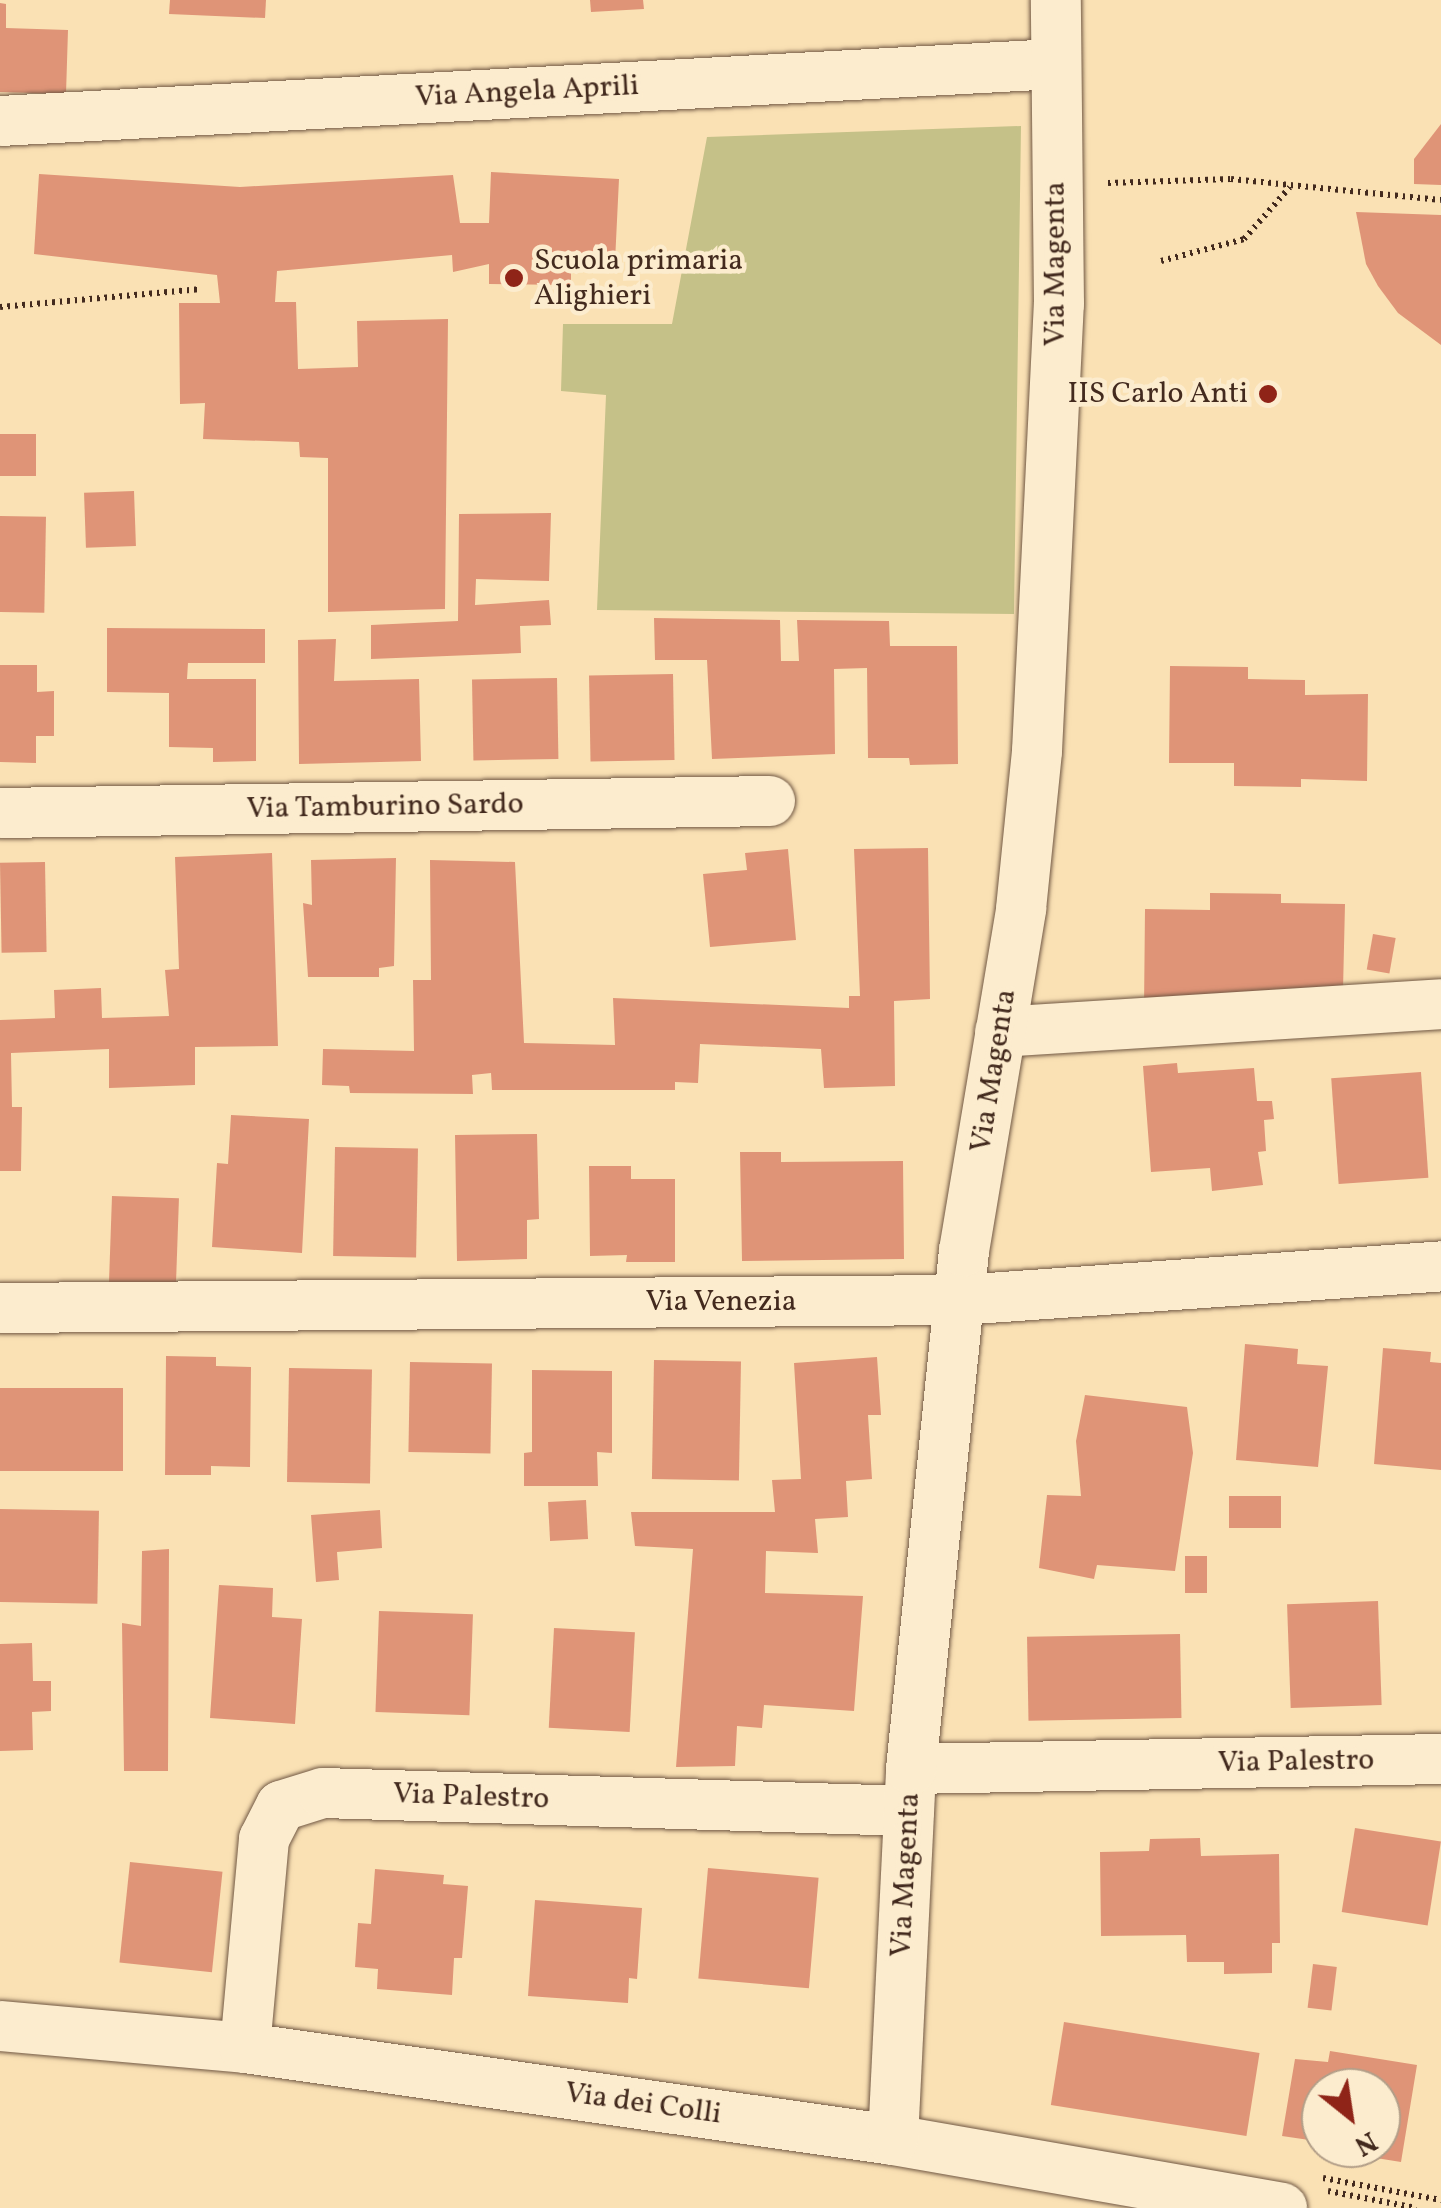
<!DOCTYPE html>
<style>
body{margin:0}
#map{position:relative;width:1441px;height:2208px;overflow:hidden;background:#fae1b4;font-family:Vollkorn,serif}
div>[style]{position:absolute}
.green>*{inset:0;background:#c5c188}
.building>*{inset:0;background:#df9477;transform-origin:0 0}
.path>*{height:6px;margin-top:-3px;transform-origin:0;background:repeating-linear-gradient(90deg,#432a1e 0 2.5px,transparent 0 7.5px)}
.roads{filter:drop-shadow(0 0 2px #715844) drop-shadow(0 0 2px #715844)}
.minor>*{height:50px;margin:-25px;padding:0 25px;transform-origin:25px;border-radius:25px;background:#fcecce}
.dots>*{width:28px;height:28px;translate:-50% -50%;box-sizing:border-box;border:5px solid #fcecce;border-radius:50%}
span{translate:-50% -50%;white-space:nowrap;text-align:center;line-height:1.15;-webkit-text-stroke:9px #fcecce;paint-order:stroke}
.street-label{font-size:30px;color:#432a1e}
.poi-label{font-size:30px;color:#432a1e}
.left{translate:0 -50%;text-align:left}
.right{translate:-100% -50%;text-align:right}
.north{position:absolute;left:1301px;top:2068px;width:100px;height:100px;box-sizing:border-box;background:#fcecce;border:2px solid #b29e88;border-radius:50%;rotate:150deg;font-size:28px;font-weight:700;line-height:40px;text-align:center;color:#432a1e}
.north::after{content:'';display:block;margin:auto;width:35px;height:45px;background:#8f2418;clip-path:polygon(50% 0,100% 100%,50% 72%,0 100%)}
</style>
<div id="map">
<div class="green">
<div style="clip-path:polygon(1021px 126px,1014px 614px,597px 610px,606px 395px,561px 391px,563px 324px,672px 324px,707px 137px)"></div>
</div>
<div class="building">
<div style="clip-path:polygon(170px 0,266px 0,265px 18px,169px 14px)"></div>
<div style="clip-path:polygon(590px 0,643px 0,644px 9px,591px 12px)"></div>
<div style="clip-path:polygon(0 3px,6px 4px,6px 28px,68px 30px,66px 94px,0 92px)"></div>
<div style="clip-path:polygon(1441px 124px,1441px 185px,1414px 184px,1414px 159px)"></div>
<div style="clip-path:polygon(491px 172px,619px 179px,615px 262px,571px 259px,571px 285px,489px 284px,489px 264px,453px 272px,452px 255px,277px 271px,275px 302px,296px 302px,298px 369px,358px 367px,357px 321px,448px 319px,445px 609px,328px 612px,328px 458px,300px 457px,299px 442px,203px 439px,205px 403px,180px 404px,179px 303px,220px 303px,217px 275px,34px 254px,39px 174px,240px 187px,453px 175px,460px 223px,489px 223px)"></div>
<div style="clip-path:polygon(1356px 212px,1441px 215px,1441px 345px,1398px 313px,1378px 286px,1366px 264px)"></div>
<div style="left:0;top:434px;width:36px;height:42px"></div>
<div style="left:134px;top:491px;width:55px;height:50px;rotate:88deg"></div>
<div style="clip-path:polygon(551px 513px,549px 581px,476px 579px,475px 605px,549px 600px,551px 625px,520px 626px,521px 653px,371px 659px,371px 625px,458px 621px,459px 514px)"></div>
<div style="left:0;top:516px;width:46px;height:96px;rotate:1deg"></div>
<div style="clip-path:polygon(654px 618px,780px 620px,781px 661px,799px 661px,797px 620px,889px 621px,890px 646px,957px 646px,958px 764px,910px 765px,909px 758px,868px 758px,867px 668px,834px 669px,835px 754px,712px 759px,707px 660px,655px 660px)"></div>
<div style="clip-path:polygon(107px 628px,265px 629px,265px 663px,188px 663px,187px 679px,256px 679px,256px 761px,213px 762px,213px 748px,169px 747px,169px 693px,107px 692px)"></div>
<div style="clip-path:polygon(336px 639px,334px 681px,419px 679px,421px 761px,299px 764px,298px 640px)"></div>
<div style="clip-path:polygon(0 665px,37px 665px,37px 692px,54px 691px,54px 736px,36px 736px,36px 763px,0 762px)"></div>
<div style="clip-path:polygon(1170px 666px,1248px 667px,1248px 679px,1305px 680px,1305px 695px,1368px 694px,1367px 781px,1301px 779px,1301px 787px,1234px 786px,1234px 763px,1169px 763px)"></div>
<div style="left:673px;top:674px;width:86px;height:84px;rotate:89deg"></div>
<div style="left:557px;top:678px;width:81px;height:85px;rotate:89deg"></div>
<div style="clip-path:polygon(928px 848px,930px 999px,894px 1001px,895px 1086px,824px 1088px,821px 1049px,700px 1044px,698px 1083px,675px 1082px,675px 1090px,492px 1090px,491px 1073px,472px 1075px,473px 1094px,350px 1093px,349px 1086px,322px 1085px,323px 1049px,414px 1051px,413px 980px,431px 980px,430px 860px,515px 862px,524px 1043px,615px 1045px,613px 998px,849px 1008px,849px 996px,860px 996px,854px 849px)"></div>
<div style="clip-path:polygon(788px 849px,796px 940px,710px 947px,703px 874px,747px 870px,745px 853px)"></div>
<div style="clip-path:polygon(272px 853px,278px 1046px,195px 1047px,195px 1085px,109px 1088px,109px 1049px,11px 1053px,12px 1107px,22px 1107px,21px 1171px,0 1171px,0 1020px,55px 1018px,54px 990px,101px 988px,102px 1018px,169px 1016px,165px 970px,179px 969px,175px 857px)"></div>
<div style="clip-path:polygon(396px 858px,394px 966px,379px 968px,379px 977px,308px 977px,303px 903px,312px 905px,311px 860px)"></div>
<div style="left:45px;top:862px;width:90px;height:45px;rotate:89deg"></div>
<div style="clip-path:polygon(1210px 893px,1281px 894px,1281px 903px,1345px 904px,1343px 990px,1144px 1008px,1145px 909px,1210px 910px)"></div>
<div style="left:1373px;top:934px;width:23px;height:36px;rotate:10deg"></div>
<div style="clip-path:polygon(1177px 1063px,1178px 1073px,1254px 1068px,1257px 1101px,1272px 1101px,1274px 1119px,1264px 1120px,1266px 1151px,1258px 1152px,1263px 1185px,1212px 1191px,1210px 1168px,1151px 1172px,1143px 1066px)"></div>
<div style="left:1421px;top:1072px;width:106px;height:90px;rotate:86deg"></div>
<div style="clip-path:polygon(231px 1115px,309px 1119px,302px 1253px,212px 1247px,217px 1163px,228px 1164px)"></div>
<div style="clip-path:polygon(537px 1134px,539px 1219px,527px 1220px,527px 1259px,457px 1261px,455px 1135px)"></div>
<div style="left:335px;top:1147px;width:83px;height:109px;rotate:1deg"></div>
<div style="clip-path:polygon(740px 1152px,781px 1152px,781px 1162px,903px 1161px,904px 1259px,742px 1261px)"></div>
<div style="clip-path:polygon(589px 1166px,631px 1166px,631px 1179px,675px 1179px,675px 1262px,626px 1262px,627px 1255px,590px 1256px)"></div>
<div style="left:112px;top:1196px;width:67px;height:98px;rotate:2deg"></div>
<div style="clip-path:polygon(1245px 1344px,1298px 1349px,1297px 1364px,1328px 1366px,1318px 1467px,1236px 1460px)"></div>
<div style="clip-path:polygon(1383px 1348px,1431px 1352px,1430px 1362px,1441px 1363px,1441px 1470px,1374px 1464px)"></div>
<div style="clip-path:polygon(166px 1356px,216px 1357px,216px 1366px,251px 1367px,250px 1467px,211px 1466px,211px 1475px,165px 1475px)"></div>
<div style="clip-path:polygon(877px 1357px,881px 1415px,868px 1415px,872px 1479px,846px 1481px,848px 1517px,815px 1519px,818px 1553px,766px 1551px,765px 1593px,863px 1596px,854px 1711px,764px 1705px,762px 1728px,737px 1726px,735px 1766px,676px 1767px,693px 1549px,635px 1546px,631px 1512px,775px 1512px,772px 1480px,801px 1479px,794px 1363px)"></div>
<div style="left:654px;top:1360px;width:87px;height:119px;rotate:1deg"></div>
<div style="left:410px;top:1362px;width:82px;height:90px;rotate:1deg"></div>
<div style="left:289px;top:1368px;width:83px;height:114px;rotate:1deg"></div>
<div style="clip-path:polygon(532px 1370px,612px 1371px,612px 1453px,597px 1452px,598px 1486px,524px 1486px,524px 1453px,532px 1452px)"></div>
<div style="left:0;top:1388px;width:123px;height:83px"></div>
<div style="clip-path:polygon(1085px 1395px,1187px 1407px,1193px 1453px,1175px 1571px,1097px 1565px,1094px 1579px,1039px 1568px,1047px 1495px,1081px 1496px,1076px 1441px)"></div>
<div style="left:1281px;top:1496px;width:32px;height:52px;rotate:90deg"></div>
<div style="left:586px;top:1500px;width:39px;height:38px;rotate:87deg"></div>
<div style="left:0;top:1509px;width:99px;height:93px;rotate:1deg"></div>
<div style="clip-path:polygon(380px 1510px,382px 1548px,337px 1552px,339px 1580px,316px 1582px,311px 1515px)"></div>
<div style="clip-path:polygon(169px 1549px,168px 1771px,124px 1771px,122px 1623px,141px 1626px,142px 1551px)"></div>
<div style="left:1185px;top:1556px;width:22px;height:37px"></div>
<div style="clip-path:polygon(219px 1585px,273px 1588px,272px 1617px,302px 1619px,295px 1724px,210px 1718px)"></div>
<div style="left:1378px;top:1601px;width:104px;height:91px;rotate:88deg"></div>
<div style="left:379px;top:1611px;width:94px;height:101px;rotate:2deg"></div>
<div style="left:554px;top:1628px;width:81px;height:100px;rotate:3deg"></div>
<div style="left:1180px;top:1634px;width:84px;height:153px;rotate:89deg"></div>
<div style="clip-path:polygon(32px 1643px,33px 1681px,51px 1681px,51px 1711px,32px 1712px,33px 1750px,0 1751px,0 1644px)"></div>
<div style="left:1355px;top:1828px;width:87px;height:85px;rotate:9deg"></div>
<div style="clip-path:polygon(1200px 1838px,1201px 1856px,1279px 1854px,1280px 1943px,1272px 1943px,1272px 1973px,1224px 1974px,1224px 1962px,1187px 1962px,1186px 1935px,1101px 1936px,1100px 1852px,1149px 1851px,1150px 1839px)"></div>
<div style="left:130px;top:1862px;width:93px;height:101px;rotate:6deg"></div>
<div style="left:708px;top:1868px;width:111px;height:111px;rotate:5deg"></div>
<div style="clip-path:polygon(375px 1869px,444px 1875px,443px 1884px,468px 1886px,462px 1958px,454px 1958px,452px 1995px,377px 1989px,378px 1969px,355px 1967px,358px 1923px,371px 1924px)"></div>
<div style="clip-path:polygon(535px 1900px,642px 1908px,637px 1979px,629px 1978px,628px 2003px,528px 1996px)"></div>
<div style="left:1313px;top:1964px;width:24px;height:44px;rotate:7deg"></div>
<div style="left:1064px;top:2022px;width:198px;height:84px;rotate:9deg"></div>
<div style="clip-path:polygon(1330px 2051px,1417px 2065px,1401px 2162px,1326px 2150px,1381px 2148px,1381px 2088px,1321px 2088px,1321px 2149px,1314px 2148px,1316px 2141px,1282px 2136px,1295px 2059px,1328px 2062px)"></div>
</div>
<div class="path">
<div style="left:1108px;top:183px;width:123px;rotate:-1.9deg"></div>
<div style="left:1231px;top:179px;width:211px;rotate:5.7deg"></div>
<div style="left:1161px;top:261px;width:86px;rotate:-14.8deg"></div>
<div style="left:1244px;top:239px;width:69px;rotate:-48.5deg"></div>
<div style="left:0;top:307px;width:202px;rotate:-5.1deg"></div>
<div style="left:1323px;top:2178px;width:120px;rotate:10.6deg"></div>
<div style="left:1328px;top:2191px;width:90px;rotate:10.9deg"></div>
</div>
<div class="roads">
<div class="minor">
<div style="left:0;top:121px;width:1057px;rotate:-3.09deg"></div>
<div style="left:0;top:813px;width:770px;rotate:-0.89deg"></div>
<div style="left:1000px;top:1032px;width:442px;rotate:-3.6deg"></div>
<div style="left:0;top:1308px;width:960px;rotate:-0.48deg"></div>
<div style="left:960px;top:1300px;width:482px;rotate:-4deg"></div>
<div style="left:911px;top:1769px;width:530px;rotate:-1.08deg"></div>
<div style="left:0;top:2026px;width:246px;rotate:5.1deg"></div>
<div style="left:245px;top:2048px;width:654px;rotate:8.08deg"></div>
<div style="left:893px;top:2140px;width:395px;rotate:9.9deg"></div>
<div style="left:245px;top:2048px;width:210px;rotate:-84.8deg"></div>
<div style="left:264px;top:1839px;width:37px;rotate:-63deg"></div>
<div style="left:281px;top:1806px;width:44px;rotate:-17.2deg"></div>
<div style="left:323px;top:1793px;width:586px;rotate:1.76deg"></div>
<div style="left:893px;top:2140px;width:371px;rotate:-87.2deg"></div>
<div style="left:911px;top:1769px;width:521px;rotate:-84.16deg"></div>
<div style="left:964px;top:1251px;width:347px;rotate:-80.5deg"></div>
<div style="left:1021px;top:909px;width:159px;rotate:-84.2deg"></div>
<div style="left:1037px;top:751px;width:448px;rotate:-87.2deg"></div>
<div style="left:1059px;top:304px;width:304px;rotate:-90.6deg"></div>
</div>
</div>
<div class="dots">
<div style="left:514px;top:278px;background:#8f2418"></div>
<div style="left:1268px;top:394px;background:#8f2418"></div>
</div>
<div class="street-label">
<span style="left:527px;top:92px;rotate:-3deg">Via Angela Aprili</span>
<span style="left:1056px;top:264px;rotate:-90deg">Via Magenta</span>
<span style="left:385px;top:807px;rotate:-1deg">Via Tamburino Sardo</span>
<span style="left:994px;top:1071px;rotate:-81deg">Via Magenta</span>
<span style="left:721px;top:1302px">Via Venezia</span>
<span style="left:1296px;top:1762px;rotate:-1deg">Via Palestro</span>
<span style="left:471px;top:1797px;rotate:2deg">Via Palestro</span>
<span style="left:906px;top:1875px;rotate:-87deg">Via Magenta</span>
<span style="left:643px;top:2104px;rotate:8deg">Via dei Colli</span>
</div>
<div class="poi-label">
<span class="left" style="left:534px;top:278px">Scuola primaria<br>Alighieri</span>
<span class="right" style="left:1248px;top:394px">IIS Carlo Anti</span>
</div>
<div class="north">N</div>
</div>
